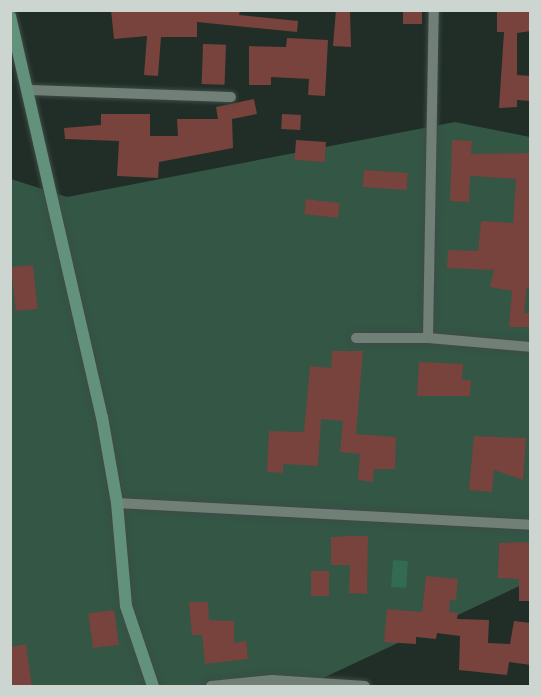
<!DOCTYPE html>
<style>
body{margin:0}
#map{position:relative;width:541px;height:697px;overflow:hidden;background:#202e27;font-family:"DM Sans",sans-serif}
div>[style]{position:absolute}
.green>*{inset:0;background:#335645}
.water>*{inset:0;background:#326b52;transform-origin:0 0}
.building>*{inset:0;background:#77433c;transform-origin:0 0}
.roads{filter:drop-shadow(0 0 2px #3f4b46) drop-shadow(0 0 2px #3f4b46)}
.street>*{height:10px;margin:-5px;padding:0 5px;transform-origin:5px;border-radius:5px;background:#708077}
.secondary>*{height:12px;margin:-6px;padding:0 6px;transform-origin:6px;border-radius:6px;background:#62917c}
span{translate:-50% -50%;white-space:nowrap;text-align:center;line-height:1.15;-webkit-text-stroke:6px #0e1511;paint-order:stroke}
.frame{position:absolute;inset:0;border:12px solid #ccd5d0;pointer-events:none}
</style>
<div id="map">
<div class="green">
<div style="clip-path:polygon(455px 122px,530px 137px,530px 581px,306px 686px,11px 686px,11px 179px,67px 197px)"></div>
</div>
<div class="water">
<div style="left:393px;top:560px;width:15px;height:27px;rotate:4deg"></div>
</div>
<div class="building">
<div style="clip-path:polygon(111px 10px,240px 10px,239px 15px,298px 21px,297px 32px,197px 22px,197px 37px,161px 37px,158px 76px,144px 75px,147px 36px,114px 39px)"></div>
<div style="clip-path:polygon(336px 10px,350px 10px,351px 47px,333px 46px)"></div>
<div style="left:403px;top:10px;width:19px;height:14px"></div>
<div style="clip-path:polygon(497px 10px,531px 10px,531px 31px,517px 33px,517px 75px,531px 76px,531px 101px,517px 100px,517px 107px,499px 108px,504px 32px,497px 32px)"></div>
<div style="clip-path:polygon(287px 38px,328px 40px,325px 96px,308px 95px,309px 79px,271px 77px,271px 85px,249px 85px,249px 46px,286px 47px)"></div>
<div style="left:203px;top:44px;width:23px;height:40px;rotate:2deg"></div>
<div style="clip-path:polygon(254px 99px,257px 114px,232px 119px,233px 148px,159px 162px,158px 178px,117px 176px,119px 141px,65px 139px,64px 128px,101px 125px,101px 114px,150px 114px,150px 136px,178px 136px,177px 119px,218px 119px,216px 107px)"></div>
<div style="left:282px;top:114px;width:19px;height:15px;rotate:3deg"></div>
<div style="left:296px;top:140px;width:30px;height:20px;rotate:4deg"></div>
<div style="clip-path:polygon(452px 140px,472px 141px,471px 154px,531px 153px,531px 288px,527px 287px,524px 313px,531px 313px,531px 327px,509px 327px,512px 291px,490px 287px,494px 270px,447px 268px,448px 250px,478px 251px,481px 221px,513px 223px,516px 179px,470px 176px,469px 202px,450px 201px)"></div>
<div style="left:364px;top:170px;width:44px;height:17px;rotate:4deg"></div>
<div style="left:306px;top:199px;width:34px;height:15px;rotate:7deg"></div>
<div style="left:33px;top:265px;width:44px;height:22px;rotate:84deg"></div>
<div style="clip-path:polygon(332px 351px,363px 351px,356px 434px,396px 437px,395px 469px,374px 469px,373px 482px,358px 480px,360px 454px,340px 452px,343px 421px,321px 419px,318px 466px,283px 464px,283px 473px,267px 472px,269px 431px,304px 432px,310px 366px,331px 368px)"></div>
<div style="clip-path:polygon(419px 362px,463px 364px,462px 380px,471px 380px,470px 396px,417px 396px)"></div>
<div style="clip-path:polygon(474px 436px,526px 438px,523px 480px,494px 470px,492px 492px,469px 490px)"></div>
<div style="clip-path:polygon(351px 536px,368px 536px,367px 594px,349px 593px,350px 565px,331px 565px,331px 537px)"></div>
<div style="clip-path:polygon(531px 542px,531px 601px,519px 601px,519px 579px,498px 578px,499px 543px)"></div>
<div style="left:311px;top:571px;width:18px;height:25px"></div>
<div style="clip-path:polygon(426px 576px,458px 579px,456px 600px,450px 600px,449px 612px,458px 613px,457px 619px,489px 620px,488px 643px,510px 644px,514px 621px,531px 623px,531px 665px,509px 662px,507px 675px,459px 670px,460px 636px,437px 633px,436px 639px,416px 637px,416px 644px,384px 642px,387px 609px,422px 612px)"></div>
<div style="clip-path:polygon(189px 602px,208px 602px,209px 620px,234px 621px,234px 643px,246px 641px,248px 659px,205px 664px,202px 635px,192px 635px)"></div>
<div style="left:114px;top:610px;width:35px;height:26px;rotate:82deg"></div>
<div style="clip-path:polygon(26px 644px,32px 687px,10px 687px,10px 647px)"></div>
</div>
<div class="roads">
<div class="street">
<div style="left:28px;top:90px;width:203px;rotate:2deg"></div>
<div style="left:356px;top:338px;width:72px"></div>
<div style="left:428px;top:338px;width:102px;rotate:5deg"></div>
<div style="left:428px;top:338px;width:328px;rotate:-89deg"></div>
<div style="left:117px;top:503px;width:414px;rotate:3deg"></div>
<div style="left:211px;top:686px;width:61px;rotate:-5.6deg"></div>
<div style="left:272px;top:680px;width:93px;rotate:3.7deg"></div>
</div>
<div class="secondary">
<div style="left:10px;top:16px;width:411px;rotate:77.1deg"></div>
<div style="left:102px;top:417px;width:87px;rotate:80.1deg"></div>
<div style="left:117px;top:503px;width:103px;rotate:85deg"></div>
<div style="left:126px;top:606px;width:84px;rotate:71.4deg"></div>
</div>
</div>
<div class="frame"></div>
</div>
